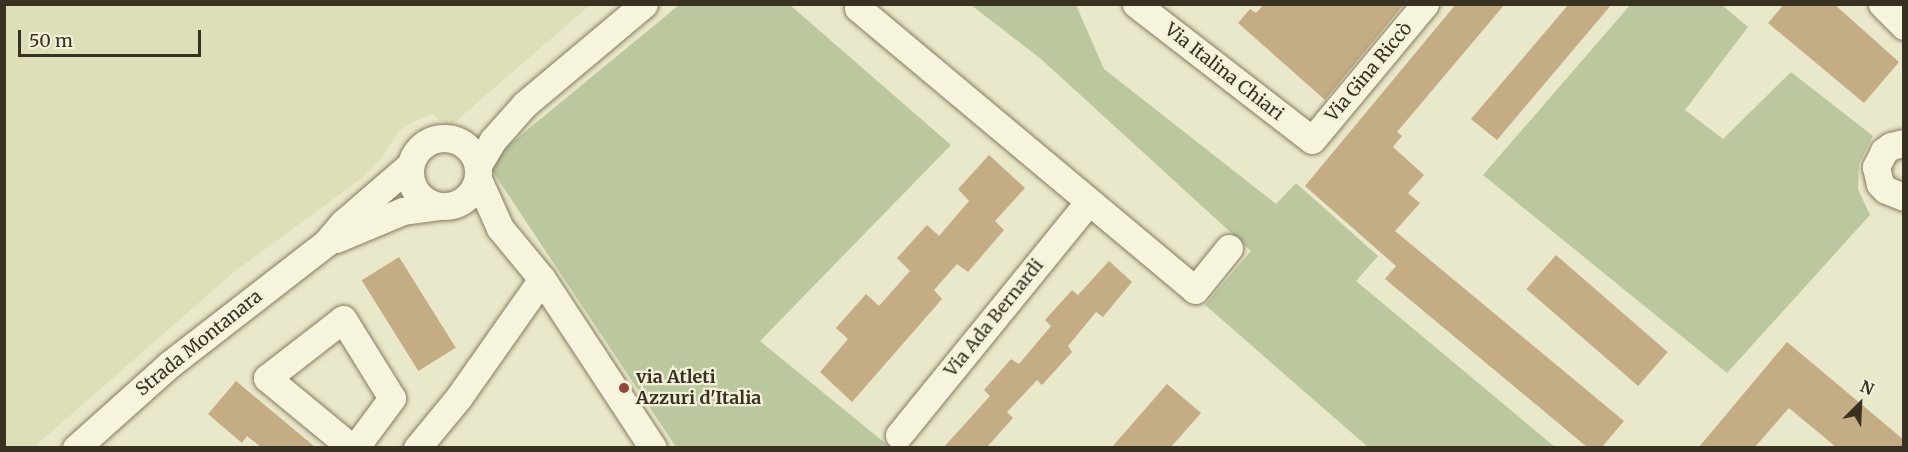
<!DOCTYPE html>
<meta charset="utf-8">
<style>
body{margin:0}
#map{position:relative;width:1908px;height:452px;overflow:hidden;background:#eae8ca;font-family:Merriweather,serif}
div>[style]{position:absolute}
.farmland>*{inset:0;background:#dedfb8}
.green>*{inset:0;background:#bbc89f}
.building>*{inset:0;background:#c4ac84;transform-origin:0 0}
.roads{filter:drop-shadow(0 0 2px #857c60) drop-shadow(0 0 2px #857c60)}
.minor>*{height:27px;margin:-13.5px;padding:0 13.5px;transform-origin:13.5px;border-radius:13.5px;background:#f6f4dd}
.minor>.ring{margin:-13.5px;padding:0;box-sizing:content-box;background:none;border:27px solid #f6f4dd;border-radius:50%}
.dots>*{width:16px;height:16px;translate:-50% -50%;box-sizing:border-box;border:3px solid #f3f1d9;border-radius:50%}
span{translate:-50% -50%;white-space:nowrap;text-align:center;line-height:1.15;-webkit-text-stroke:4.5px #f3f1d9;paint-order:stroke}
.street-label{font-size:18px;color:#383122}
.poi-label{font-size:18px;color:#383122;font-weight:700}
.left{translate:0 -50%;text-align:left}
.frame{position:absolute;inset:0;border:6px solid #383122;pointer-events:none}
.north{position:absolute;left:1830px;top:374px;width:60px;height:60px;-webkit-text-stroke:4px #f3f1d9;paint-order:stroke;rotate:24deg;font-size:16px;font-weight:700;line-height:24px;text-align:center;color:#383122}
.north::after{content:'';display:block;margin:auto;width:21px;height:27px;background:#383122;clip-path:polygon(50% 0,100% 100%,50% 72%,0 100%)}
.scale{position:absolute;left:18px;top:30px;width:183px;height:27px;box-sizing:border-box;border:3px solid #383122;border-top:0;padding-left:8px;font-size:18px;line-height:21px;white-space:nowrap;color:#383122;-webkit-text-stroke:4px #f3f1d9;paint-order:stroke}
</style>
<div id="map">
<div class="farmland">
<div style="clip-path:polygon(4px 5px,5px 4px,590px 5px,448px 128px,433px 114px,414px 121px,398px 132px,381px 159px,362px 178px,234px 272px,33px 448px,5px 447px)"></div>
</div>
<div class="green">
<div style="clip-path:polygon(1631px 4px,1722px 5px,1748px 27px,1685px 110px,1723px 139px,1791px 72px,1873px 136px,1859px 164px,1858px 189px,1870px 215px,1727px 373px,1483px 175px)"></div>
<div style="clip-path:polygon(679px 5px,790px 5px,951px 145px,760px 341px,890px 447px,676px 447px,487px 163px)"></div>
<div style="clip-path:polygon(971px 5px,1076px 5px,1104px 69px,1276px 204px,1296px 183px,1378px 256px,1356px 281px,1555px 447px,1368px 447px,1205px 305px,1251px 251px,1041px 59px)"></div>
</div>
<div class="building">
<div style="clip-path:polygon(1264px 4px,1404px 4px,1325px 100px,1238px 23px,1250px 9px,1256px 13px)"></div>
<div style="clip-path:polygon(1456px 4px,1505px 4px,1397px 132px,1402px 136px,1393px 147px,1424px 175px,1408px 193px,1420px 203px,1395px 231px,1624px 421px,1602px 447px,1587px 447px,1385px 279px,1396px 266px,1305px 186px)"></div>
<div style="clip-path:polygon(1569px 4px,1612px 4px,1497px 140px,1471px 119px)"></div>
<div style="clip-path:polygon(1784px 4px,1834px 4px,1899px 62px,1864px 103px,1768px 23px)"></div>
<div style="clip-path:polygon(989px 155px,1025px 188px,995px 221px,1004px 230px,968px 272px,957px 264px,934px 290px,942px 299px,852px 402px,820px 372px,848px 339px,836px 328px,866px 294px,879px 306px,910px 271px,897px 258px,927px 225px,939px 236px,969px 201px,958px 189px)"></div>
<div style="left:1556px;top:255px;width:148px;height:45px;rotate:41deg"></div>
<div style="left:399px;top:257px;width:107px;height:44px;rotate:58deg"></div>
<div style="clip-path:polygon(1109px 261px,1132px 282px,1103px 317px,1096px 312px,1068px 346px,1072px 352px,1042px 385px,1037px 380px,1007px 412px,1013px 418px,987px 447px,944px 447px,990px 396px,984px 390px,1011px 359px,1019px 364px,1051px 326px,1045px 320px,1072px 290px,1078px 295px)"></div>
<div style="clip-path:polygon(1787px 342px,1904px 440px,1904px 447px,1836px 447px,1789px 408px,1755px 447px,1699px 447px)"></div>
<div style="clip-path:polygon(236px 381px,315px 447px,261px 447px,247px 436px,242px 443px,208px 414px)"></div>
<div style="clip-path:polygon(1167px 384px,1201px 413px,1171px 447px,1112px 447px)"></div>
</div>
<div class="roads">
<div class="minor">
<div style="left:1136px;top:4px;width:222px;rotate:37.7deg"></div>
<div style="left:1312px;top:140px;width:177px;rotate:-50.3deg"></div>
<div style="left:1882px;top:4px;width:31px;rotate:45deg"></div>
<div style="left:858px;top:8px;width:439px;rotate:39.9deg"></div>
<div style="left:1195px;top:290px;width:54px;rotate:-51deg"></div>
<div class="ring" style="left:410px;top:138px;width:41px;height:41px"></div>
<div style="left:1904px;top:143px;width:13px;rotate:167deg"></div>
<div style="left:1891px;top:146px;width:9px;rotate:144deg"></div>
<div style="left:1884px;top:151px;width:18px;rotate:117deg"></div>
<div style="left:1876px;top:167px;width:17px;rotate:77deg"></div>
<div style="left:1880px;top:184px;width:8px;rotate:45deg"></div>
<div style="left:1886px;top:190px;width:19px;rotate:21deg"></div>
<div style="left:478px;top:165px;width:29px;rotate:-59deg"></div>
<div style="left:493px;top:140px;width:48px;rotate:-48.4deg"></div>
<div style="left:525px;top:104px;width:155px;rotate:-40deg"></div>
<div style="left:478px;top:179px;width:54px;rotate:65.8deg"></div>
<div style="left:500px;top:228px;width:66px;rotate:50.5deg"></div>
<div style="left:542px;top:279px;width:202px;rotate:56.7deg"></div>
<div style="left:336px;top:239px;width:73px;rotate:-22.7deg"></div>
<div style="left:403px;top:211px;width:34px;rotate:-8deg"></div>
<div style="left:899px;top:435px;width:301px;rotate:-50.9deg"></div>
<div style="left:76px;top:448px;width:126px;rotate:-41.8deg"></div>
<div style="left:170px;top:364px;width:197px;rotate:-37.8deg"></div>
<div style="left:326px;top:243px;width:26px;rotate:-50deg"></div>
<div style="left:343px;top:223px;width:87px;rotate:-40.8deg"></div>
<div style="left:352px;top:448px;width:110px;rotate:-140.5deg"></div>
<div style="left:267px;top:378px;width:96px;rotate:-37.8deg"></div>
<div style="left:343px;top:319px;width:93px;rotate:58.2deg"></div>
<div style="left:392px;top:398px;width:62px;rotate:126.5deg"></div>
<div style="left:417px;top:448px;width:66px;rotate:-50.5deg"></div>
<div style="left:459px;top:397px;width:144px;rotate:-54.9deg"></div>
</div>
</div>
<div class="dots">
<div style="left:624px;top:388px;background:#8e4837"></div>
</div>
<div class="street-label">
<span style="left:1224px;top:72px;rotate:38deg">Via Italina Chiari</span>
<span style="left:1369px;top:72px;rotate:-50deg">Via Gina Riccò</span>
<span style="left:994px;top:318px;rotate:-51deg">Via Ada Bernardi</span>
<span style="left:199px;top:343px;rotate:-39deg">Strada Montanara</span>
</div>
<div class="poi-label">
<span class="left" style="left:636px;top:388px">via Atleti<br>Azzuri d'Italia</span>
</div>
<div class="frame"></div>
<div class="north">N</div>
<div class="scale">50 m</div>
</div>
